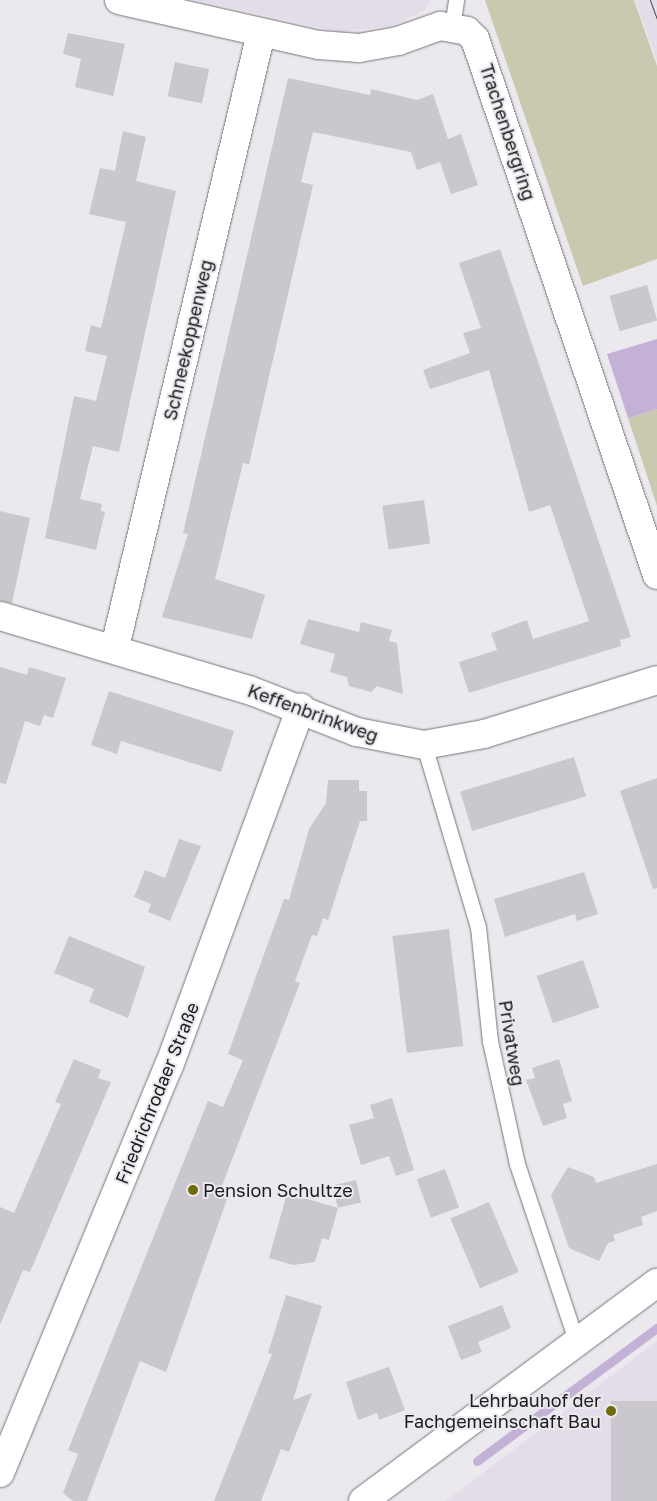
<!DOCTYPE html>
<meta charset="utf-8">
<style>
body{margin:0}
#map{position:relative;width:657px;height:1501px;overflow:hidden;background:#ebe8ee;font-family:"Golos Text",sans-serif}
div>[style]{position:absolute}
.built>*{inset:0;background:#e3ddea}
.green>*{inset:0;background:#c9c9b0}
.water>*{inset:0;background:#c3b1d6}
.stream>*{height:9px;margin:-4.5px;padding:0 4.5px;transform-origin:4.5px;border-radius:4.5px;background:#c3b1d6}
.building>*{inset:0;background:#cac7ce;transform-origin:0 0}
.roads{filter:drop-shadow(0 0 1px #78757b) drop-shadow(0 0 1px #78757b)}
.lane>*{height:15px;margin:-7.5px;padding:0 7.5px;transform-origin:7.5px;border-radius:7.5px;background:#fff}
.street>*{height:28px;margin:-14px;padding:0 14px;transform-origin:14px;border-radius:14px;background:#fff}
.tram>*{height:1px;margin:-0.5px;padding:0 0.5px;transform-origin:0.5px;border-radius:0.5px;background:#434144}
.dots>*{width:14px;height:14px;translate:-50% -50%;box-sizing:border-box;border:2px solid #ebe8ee;border-radius:50%}
span{translate:-50% -50%;white-space:nowrap;text-align:center;line-height:1.15;-webkit-text-stroke:4px #ebe8ee;paint-order:stroke}
.street-label{font-size:18px;color:#1b1a1c}
.poi-label{font-size:18px;color:#1b1a1c}
.left{translate:0 -50%;text-align:left}
.right{translate:-100% -50%;text-align:right}
</style>
<div id="map">
<div class="built">
<div style="clip-path:polygon(196px 0,431px 0,425px 10px,391px 26px,340px 32px)"></div>
<div style="clip-path:polygon(635px 0,657px 0,657px 61px)"></div>
<div style="clip-path:polygon(657px 1341px,657px 1501px,445px 1501px,459px 1491px)"></div>
</div>
<div class="green">
<div style="clip-path:polygon(485px 0,634px 0,657px 66px,657px 259px,583px 286px)"></div>
<div style="clip-path:polygon(657px 409px,657px 506px,628px 418px)"></div>
</div>
<div class="water">
<div style="clip-path:polygon(657px 339px,657px 409px,628px 418px,607px 354px)"></div>
</div>
<div class="stream">
<div style="left:477px;top:1461px;width:224px;rotate:-36.5deg"></div>
</div>
<div class="building">
<div style="clip-path:polygon(68px 33px,125px 44px,113px 96px,75px 87px,81px 59px,63px 54px)"></div>
<div style="left:175px;top:62px;width:35px;height:35px;rotate:12deg"></div>
<div style="clip-path:polygon(288px 78px,370px 95px,371px 89px,417px 100px,433px 94px,448px 139px,461px 134px,478px 185px,451px 194px,440px 162px,417px 170px,411px 152px,313px 132px,301px 182px,313px 185px,249px 464px,243px 463px,215px 579px,265px 595px,252px 639px,162px 617px,188px 534px,183px 533px)"></div>
<div style="clip-path:polygon(123px 131px,146px 137px,136px 181px,176px 191px,119px 452px,93px 446px,80px 499px,102px 504px,101px 511px,105px 512px,96px 550px,45px 538px,74px 396px,96px 401px,107px 356px,85px 351px,91px 325px,101px 328px,126px 222px,89px 214px,100px 168px,115px 171px)"></div>
<div style="clip-path:polygon(500px 249px,631px 637px,620px 640px,621px 646px,469px 693px,459px 662px,497px 650px,491px 633px,527px 620px,533px 639px,589px 621px,550px 505px,529px 512px,489px 370px,430px 389px,423px 370px,470px 353px,463px 333px,481px 328px,459px 263px)"></div>
<div style="left:647px;top:285px;width:37px;height:39px;rotate:74deg"></div>
<div style="left:424px;top:500px;width:44px;height:42px;rotate:82deg"></div>
<div style="clip-path:polygon(0 511px,30px 518px,12px 603px,0 601px)"></div>
<div style="clip-path:polygon(308px 619px,359px 632px,361px 622px,392px 630px,389px 641px,397px 643px,403px 694px,377px 686px,371px 692px,349px 686px,347px 677px,330px 672px,335px 654px,300px 644px)"></div>
<div style="clip-path:polygon(0 667px,27px 675px,29px 667px,66px 678px,53px 718px,44px 715px,40px 726px,25px 721px,6px 784px,0 783px)"></div>
<div style="clip-path:polygon(109px 691px,234px 731px,221px 772px,121px 741px,117px 754px,91px 745px)"></div>
<div style="left:574px;top:757px;width:41px;height:119px;rotate:73deg"></div>
<div style="clip-path:polygon(657px 778px,657px 888px,653px 889px,620px 791px)"></div>
<div style="clip-path:polygon(328px 780px,359px 780px,359px 791px,367px 791px,367px 821px,360px 821px,328px 920px,323px 918px,317px 936px,312px 935px,295px 981px,300px 983px,218px 1196px,227px 1199px,166px 1372px,140px 1361px,87px 1501px,73px 1501px,63px 1493px,78px 1454px,68px 1450px,208px 1101px,223px 1107px,243px 1060px,228px 1054px,284px 899px,289px 900px,309px 829px,326px 803px)"></div>
<div style="clip-path:polygon(179px 839px,201px 846px,170px 921px,148px 912px,151px 904px,134px 897px,145px 870px,165px 878px)"></div>
<div style="clip-path:polygon(584px 872px,598px 914px,577px 921px,575px 914px,505px 937px,494px 899px)"></div>
<div style="left:449px;top:929px;width:118px;height:57px;rotate:83deg"></div>
<div style="clip-path:polygon(69px 936px,145px 967px,128px 1018px,89px 1002px,94px 989px,54px 973px)"></div>
<div style="left:583px;top:960px;width:50px;height:49px;rotate:71deg"></div>
<div style="clip-path:polygon(74px 1059px,101px 1070px,98px 1078px,111px 1082px,30px 1272px,23px 1270px,0 1325px,0 1207px,14px 1213px,61px 1104px,55px 1102px)"></div>
<div style="clip-path:polygon(559px 1059px,572px 1101px,563px 1104px,567px 1118px,543px 1126px,526px 1080px,535px 1078px,532px 1068px)"></div>
<div style="clip-path:polygon(392px 1098px,414px 1170px,396px 1176px,389px 1156px,361px 1165px,349px 1125px,374px 1118px,370px 1105px)"></div>
<div style="clip-path:polygon(657px 1164px,657px 1211px,641px 1217px,643px 1225px,613px 1235px,615px 1241px,608px 1243px,599px 1261px,569px 1248px,551px 1195px,568px 1167px,594px 1177px,596px 1183px)"></div>
<div style="left:445px;top:1169px;width:41px;height:30px;rotate:70deg"></div>
<div style="left:356px;top:1180px;width:23px;height:24px;rotate:77deg"></div>
<div style="clip-path:polygon(287px 1193px,338px 1208px,329px 1240px,322px 1238px,315px 1262px,293px 1265px,269px 1258px)"></div>
<div style="left:489px;top:1202px;width:76px;height:42px;rotate:67deg"></div>
<div style="clip-path:polygon(286px 1295px,322px 1306px,293px 1400px,312px 1393px,289px 1452px,281px 1449px,261px 1501px,214px 1501px,272px 1354px,268px 1353px)"></div>
<div style="clip-path:polygon(502px 1305px,511px 1328px,478px 1342px,482px 1352px,461px 1360px,448px 1326px)"></div>
<div style="clip-path:polygon(389px 1367px,405px 1410px,379px 1420px,377px 1413px,358px 1420px,346px 1382px)"></div>
<div style="left:657px;top:1401px;width:100px;height:46px;rotate:90deg"></div>
</div>
<div class="roads">
<div class="lane">
<div style="left:452px;top:26px;width:26px;rotate:-81deg"></div>
<div style="left:424px;top:745px;width:190px;rotate:73.5deg"></div>
<div style="left:478px;top:927px;width:115px;rotate:84deg"></div>
<div style="left:490px;top:1041px;width:126px;rotate:77.6deg"></div>
<div style="left:517px;top:1164px;width:189px;rotate:71.5deg"></div>
</div>
<div class="street">
<div style="left:119px;top:0;width:205px;rotate:12.7deg"></div>
<div style="left:319px;top:45px;width:40px;rotate:4.3deg"></div>
<div style="left:359px;top:48px;width:40px;rotate:-10deg"></div>
<div style="left:398px;top:41px;width:45px;rotate:-19.7deg"></div>
<div style="left:440px;top:26px;width:27px;rotate:10deg"></div>
<div style="left:467px;top:31px;width:11px;rotate:45deg"></div>
<div style="left:475px;top:39px;width:566px;rotate:71.24deg"></div>
<div style="left:0;top:616px;width:260px;rotate:16.6deg"></div>
<div style="left:249px;top:690px;width:116px;rotate:21.3deg"></div>
<div style="left:357px;top:732px;width:68px;rotate:11deg"></div>
<div style="left:424px;top:745px;width:61px;rotate:-10.4deg"></div>
<div style="left:484px;top:734px;width:181px;rotate:-17.3deg"></div>
<div style="left:115px;top:647px;width:631px;rotate:-76.62deg"></div>
<div style="left:0;top:1473px;width:441px;rotate:-67.5deg"></div>
<div style="left:169px;top:1066px;width:382px;rotate:-69.8deg"></div>
<div style="left:363px;top:1501px;width:366px;rotate:-36.6deg"></div>
</div>
</div>
<div class="tram">
<div style="left:650px;top:0;width:20px;rotate:70deg"></div>
</div>
<div class="dots">
<div style="left:193px;top:1190px;background:#6f6c09"></div>
<div style="left:611px;top:1411px;background:#6f6c09"></div>
</div>
<div class="street-label">
<span style="left:508px;top:132px;rotate:72deg">Trachenbergring</span>
<span style="left:188px;top:340px;rotate:-77deg">Schneekoppenweg</span>
<span style="left:313px;top:713px;rotate:20deg">Keffenbrinkweg</span>
<span style="left:512px;top:1043px;rotate:81deg">Privatweg</span>
<span style="left:157px;top:1093px;rotate:-68deg">Friedrichrodaer Straße</span>
</div>
<div class="poi-label">
<span class="left" style="left:203px;top:1190px">Pension Schultze</span>
<span class="right" style="left:601px;top:1411px">Lehrbauhof der<br>Fachgemeinschaft Bau</span>
</div>
</div>
